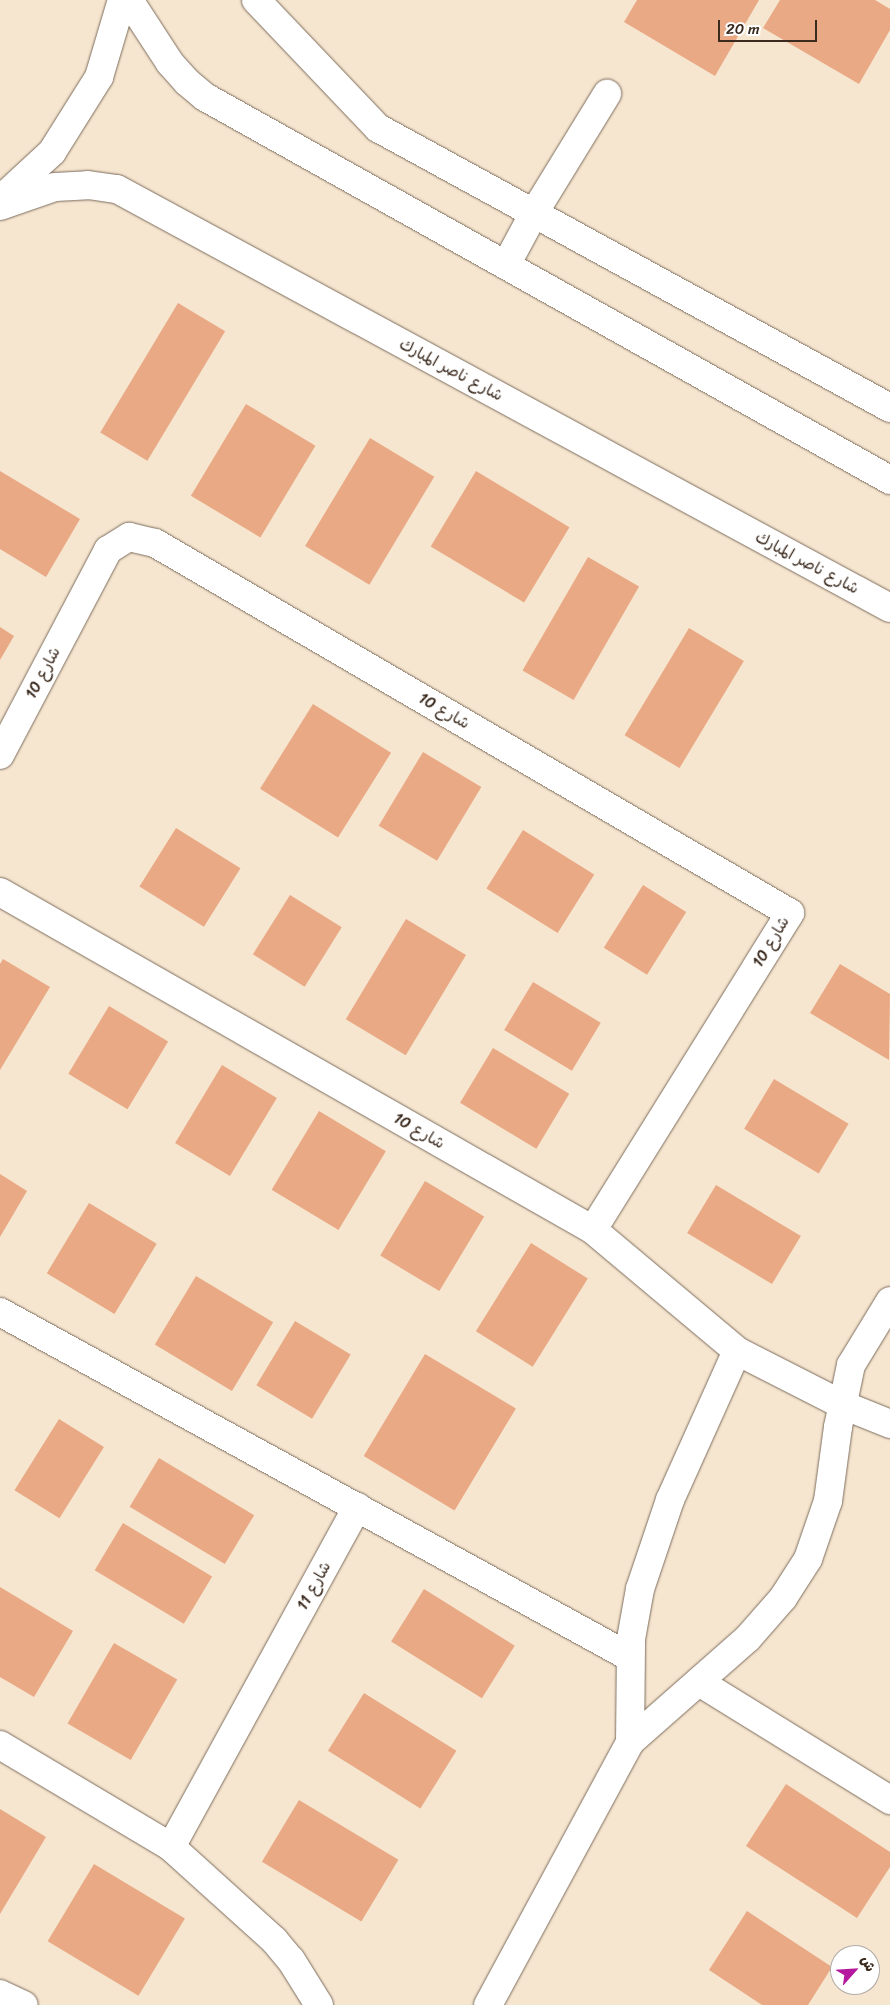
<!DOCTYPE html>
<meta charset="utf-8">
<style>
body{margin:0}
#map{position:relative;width:890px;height:2005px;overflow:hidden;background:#f6e6d0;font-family:Sriracha,"Playpen Sans Arabic",sans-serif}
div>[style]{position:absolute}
.building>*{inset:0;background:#e9a984;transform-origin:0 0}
.roads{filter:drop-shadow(0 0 1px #7c6c5c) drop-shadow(0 0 1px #7c6c5c)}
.minor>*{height:28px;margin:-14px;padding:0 14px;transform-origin:14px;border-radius:14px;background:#fff}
span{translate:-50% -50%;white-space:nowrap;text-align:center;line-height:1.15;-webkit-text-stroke:5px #fff;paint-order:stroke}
.street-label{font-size:16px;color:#3b2a1e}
.north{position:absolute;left:830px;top:1945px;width:50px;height:50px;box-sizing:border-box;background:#fff;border:1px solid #b1aaa5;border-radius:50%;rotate:64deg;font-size:14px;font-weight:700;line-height:20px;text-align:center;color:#3b2a1e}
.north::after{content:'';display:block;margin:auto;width:18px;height:22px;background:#b5179e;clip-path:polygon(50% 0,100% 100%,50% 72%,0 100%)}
.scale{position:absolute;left:718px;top:20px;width:99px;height:22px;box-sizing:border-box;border:2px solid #3b2a1e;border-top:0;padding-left:6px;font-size:15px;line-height:18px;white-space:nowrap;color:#3b2a1e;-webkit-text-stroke:4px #fff;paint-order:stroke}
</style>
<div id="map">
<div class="building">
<div style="clip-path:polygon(637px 0,759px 0,715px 76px,624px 22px)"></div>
<div style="clip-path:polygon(780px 0,875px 0,890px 9px,890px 30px,859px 84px,763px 28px)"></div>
<div style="left:178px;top:303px;width:55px;height:151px;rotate:31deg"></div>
<div style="left:246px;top:404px;width:81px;height:107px;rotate:31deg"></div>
<div style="left:370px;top:438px;width:75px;height:126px;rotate:31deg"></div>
<div style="clip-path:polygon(0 471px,80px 519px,46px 577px,0 549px)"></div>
<div style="left:476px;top:471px;width:109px;height:88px;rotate:31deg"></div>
<div style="left:588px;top:557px;width:59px;height:131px;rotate:30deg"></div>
<div style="clip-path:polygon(0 627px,14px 636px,0 660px)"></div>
<div style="left:689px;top:628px;width:64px;height:125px;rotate:31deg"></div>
<div style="left:313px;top:704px;width:92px;height:100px;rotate:32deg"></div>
<div style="left:423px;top:752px;width:68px;height:86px;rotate:31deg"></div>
<div style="left:176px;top:828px;width:76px;height:69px;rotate:32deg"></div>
<div style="left:523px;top:830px;width:84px;height:69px;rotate:32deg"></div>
<div style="left:643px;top:885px;width:51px;height:74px;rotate:32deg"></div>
<div style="left:290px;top:895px;width:61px;height:70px;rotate:32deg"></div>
<div style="left:406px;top:919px;width:70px;height:117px;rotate:31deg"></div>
<div style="clip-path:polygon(3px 959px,50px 987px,0 1070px,0 964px)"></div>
<div style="clip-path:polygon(840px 964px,890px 994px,889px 1060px,810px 1013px)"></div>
<div style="left:533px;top:982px;width:79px;height:56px;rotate:31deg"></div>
<div style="left:109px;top:1006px;width:69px;height:79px;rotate:31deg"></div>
<div style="left:493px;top:1048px;width:89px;height:64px;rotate:31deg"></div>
<div style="left:222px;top:1065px;width:64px;height:91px;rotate:31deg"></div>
<div style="left:774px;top:1079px;width:87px;height:58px;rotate:31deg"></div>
<div style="left:319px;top:1111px;width:78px;height:92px;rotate:31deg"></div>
<div style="clip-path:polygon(0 1174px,27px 1191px,0 1237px)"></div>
<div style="left:425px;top:1181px;width:69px;height:87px;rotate:31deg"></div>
<div style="left:716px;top:1185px;width:99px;height:56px;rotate:31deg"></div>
<div style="left:89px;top:1203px;width:79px;height:82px;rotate:31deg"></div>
<div style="left:531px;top:1243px;width:67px;height:104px;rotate:32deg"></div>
<div style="left:196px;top:1276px;width:90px;height:80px;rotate:31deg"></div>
<div style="left:295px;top:1321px;width:65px;height:75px;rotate:31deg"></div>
<div style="left:425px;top:1354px;width:106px;height:119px;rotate:31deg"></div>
<div style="left:59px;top:1419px;width:53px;height:84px;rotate:32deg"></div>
<div style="left:159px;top:1458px;width:111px;height:57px;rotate:31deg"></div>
<div style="left:123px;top:1523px;width:104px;height:55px;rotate:31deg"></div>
<div style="clip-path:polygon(0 1587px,73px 1631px,34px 1697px,0 1677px)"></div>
<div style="left:424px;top:1589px;width:107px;height:62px;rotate:32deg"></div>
<div style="left:114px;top:1643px;width:73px;height:93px;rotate:30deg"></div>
<div style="left:364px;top:1693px;width:109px;height:68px;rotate:32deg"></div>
<div style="clip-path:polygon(786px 1784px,890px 1852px,890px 1867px,857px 1918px,746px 1846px)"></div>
<div style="left:299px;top:1800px;width:116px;height:72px;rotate:31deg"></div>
<div style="clip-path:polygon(0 1809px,46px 1837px,0 1914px)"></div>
<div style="left:94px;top:1864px;width:106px;height:90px;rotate:31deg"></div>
<div style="clip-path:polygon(747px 1911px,832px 1967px,808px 2005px,762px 2005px,709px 1970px)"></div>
</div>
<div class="roads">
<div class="minor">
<div style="left:129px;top:0;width:75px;rotate:56.9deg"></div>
<div style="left:170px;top:63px;width:25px;rotate:48deg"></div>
<div style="left:187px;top:82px;width:23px;rotate:40deg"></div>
<div style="left:205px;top:97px;width:785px;rotate:29.21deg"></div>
<div style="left:256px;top:0;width:177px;rotate:46.4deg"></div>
<div style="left:378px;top:128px;width:584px;rotate:28.67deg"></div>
<div style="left:0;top:200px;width:71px;rotate:-42.7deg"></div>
<div style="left:52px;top:152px;width:89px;rotate:-57.9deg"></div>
<div style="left:99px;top:77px;width:80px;rotate:-73.4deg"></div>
<div style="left:0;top:206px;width:58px;rotate:-19.1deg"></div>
<div style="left:55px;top:187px;width:33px;rotate:-3deg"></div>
<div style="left:88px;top:185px;width:29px;rotate:8deg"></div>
<div style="left:117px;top:189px;width:879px;rotate:28.46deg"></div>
<div style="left:506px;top:265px;width:59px;rotate:-61.7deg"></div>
<div style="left:534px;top:213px;width:140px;rotate:-58.5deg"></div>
<div style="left:0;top:755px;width:232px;rotate:-62.2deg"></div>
<div style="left:108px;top:550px;width:25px;rotate:-32deg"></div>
<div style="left:129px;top:537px;width:27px;rotate:13deg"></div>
<div style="left:155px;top:543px;width:735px;rotate:30.23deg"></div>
<div style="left:790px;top:913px;width:373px;rotate:121.9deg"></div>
<div style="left:0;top:892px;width:683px;rotate:29.68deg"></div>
<div style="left:593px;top:1230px;width:188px;rotate:40deg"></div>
<div style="left:737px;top:1351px;width:119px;rotate:27deg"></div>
<div style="left:843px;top:1405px;width:51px;rotate:22deg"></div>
<div style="left:0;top:1312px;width:718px;rotate:28.71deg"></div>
<div style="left:699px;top:1682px;width:225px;rotate:31.7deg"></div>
<div style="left:630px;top:1742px;width:103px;rotate:-89.4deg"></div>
<div style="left:631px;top:1639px;width:51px;rotate:-79.8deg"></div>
<div style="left:640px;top:1589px;width:94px;rotate:-71.4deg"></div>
<div style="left:670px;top:1500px;width:163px;rotate:-65.8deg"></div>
<div style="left:0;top:1745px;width:199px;rotate:30.8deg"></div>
<div style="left:171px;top:1847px;width:139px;rotate:42.1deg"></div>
<div style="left:274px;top:1940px;width:26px;rotate:50deg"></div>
<div style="left:291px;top:1960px;width:53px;rotate:58.1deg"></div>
<div style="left:171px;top:1847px;width:388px;rotate:-61.3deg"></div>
<div style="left:0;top:1994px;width:26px;rotate:25deg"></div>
<div style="left:488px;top:2005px;width:299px;rotate:-61.6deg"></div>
<div style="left:630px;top:1742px;width:157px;rotate:-41.4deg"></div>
<div style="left:748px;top:1638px;width:53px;rotate:-48.8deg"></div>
<div style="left:783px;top:1598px;width:46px;rotate:-57.3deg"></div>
<div style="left:808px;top:1559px;width:61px;rotate:-71deg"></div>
<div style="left:828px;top:1501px;width:75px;rotate:-82.3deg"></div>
<div style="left:838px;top:1427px;width:63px;rotate:-78.2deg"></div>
<div style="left:851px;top:1365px;width:75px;rotate:-58.6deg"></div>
</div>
</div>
<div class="street-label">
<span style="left:451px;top:370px;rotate:28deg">شارع ناصر المبارك</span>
<span style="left:807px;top:563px;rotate:28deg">شارع ناصر المبارك</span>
<span style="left:43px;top:673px;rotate:-62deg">شارع 10</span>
<span style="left:444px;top:711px;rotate:30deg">شارع 10</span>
<span style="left:771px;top:942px;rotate:-59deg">شارع 10</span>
<span style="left:419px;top:1131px;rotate:30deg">شارع 10</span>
<span style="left:314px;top:1586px;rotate:-61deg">شارع 11</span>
</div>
<div class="north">ش</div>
<div class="scale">20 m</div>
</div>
